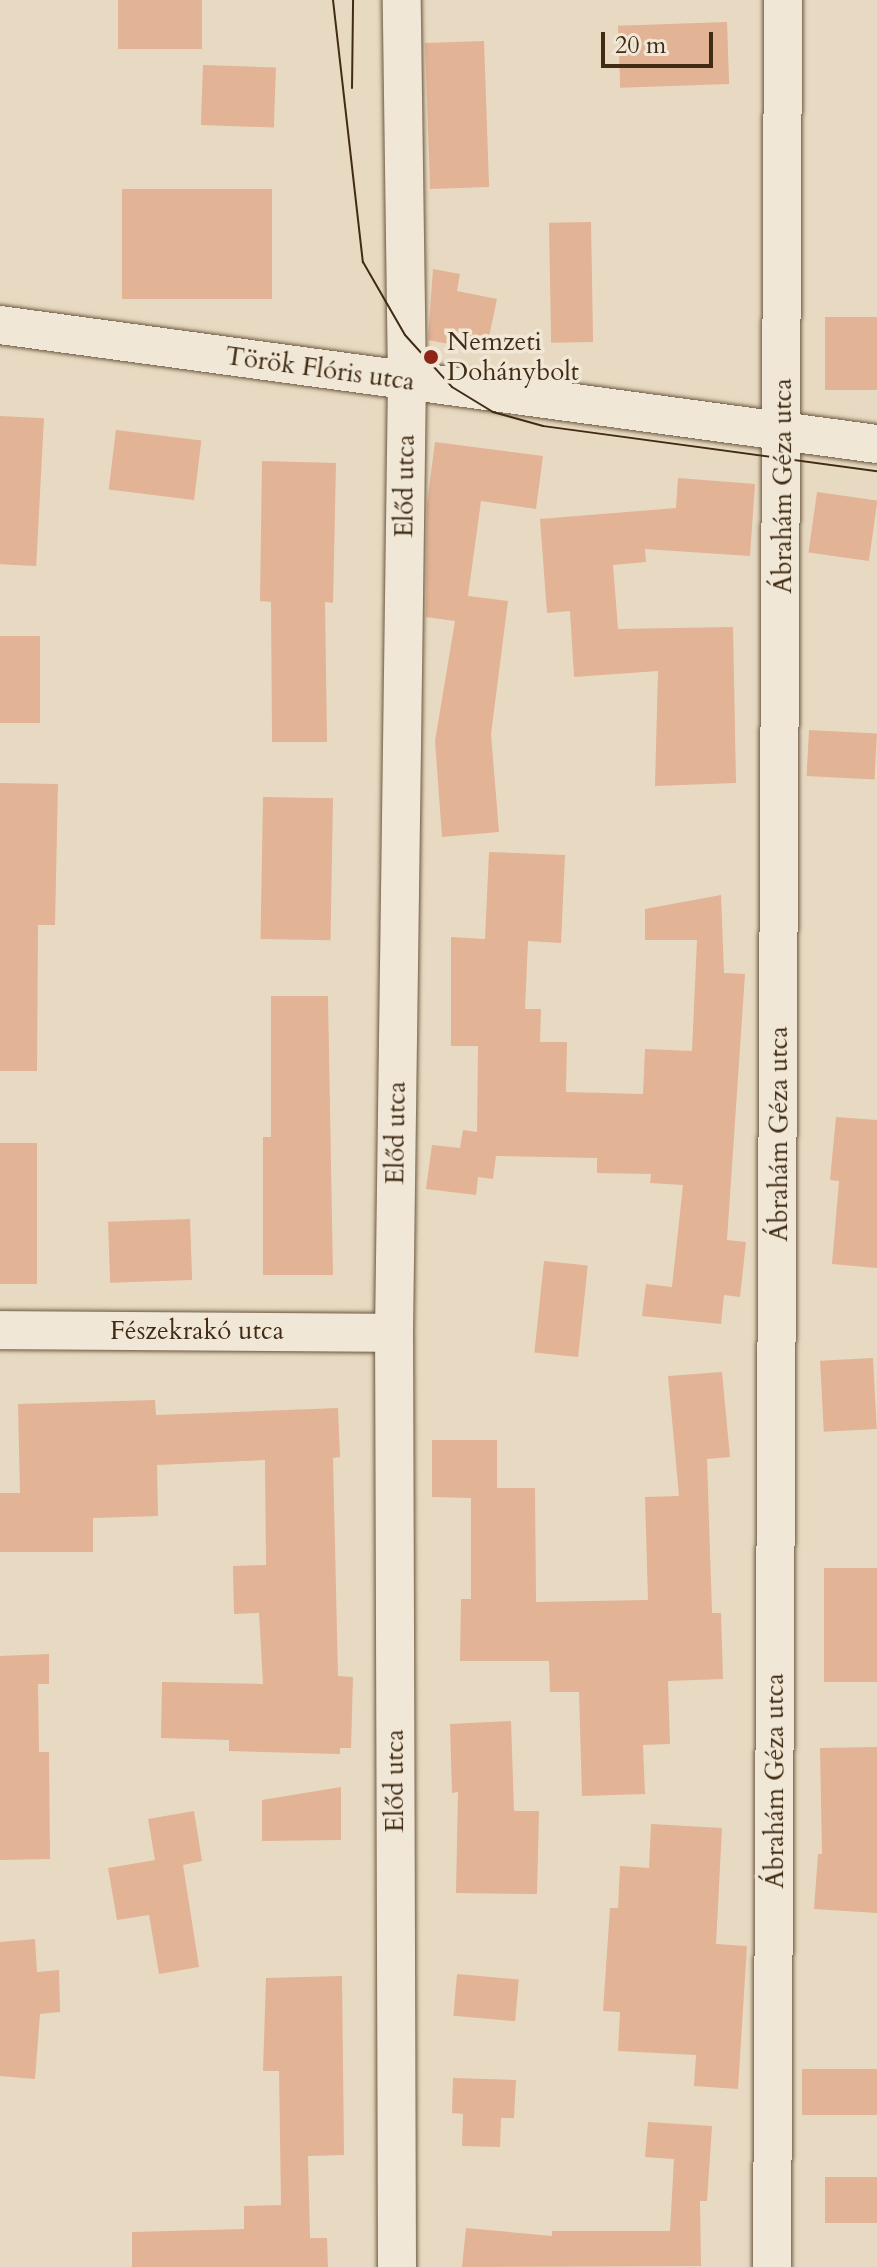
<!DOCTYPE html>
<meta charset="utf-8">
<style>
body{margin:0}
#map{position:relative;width:877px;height:2267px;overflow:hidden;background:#e8dac2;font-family:Cardo,serif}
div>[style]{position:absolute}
.building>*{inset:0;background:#e2b394;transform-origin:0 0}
.roads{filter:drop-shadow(0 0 2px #6b573f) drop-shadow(0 0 2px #6b573f)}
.minor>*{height:38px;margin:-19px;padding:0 19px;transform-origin:19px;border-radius:19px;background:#f0e7d7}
.tram>*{height:2px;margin:-1px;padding:0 1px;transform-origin:1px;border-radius:1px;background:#412b13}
.dots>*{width:22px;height:22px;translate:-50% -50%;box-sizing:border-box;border:4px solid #f0e7d7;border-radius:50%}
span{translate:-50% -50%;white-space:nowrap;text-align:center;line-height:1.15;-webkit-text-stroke:7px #f0e7d7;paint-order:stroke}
.poi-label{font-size:26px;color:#412b13}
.left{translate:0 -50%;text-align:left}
.street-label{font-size:26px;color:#412b13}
.scale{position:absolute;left:601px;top:32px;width:112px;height:36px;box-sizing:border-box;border:4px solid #412b13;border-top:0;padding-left:10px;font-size:24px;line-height:28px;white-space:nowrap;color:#412b13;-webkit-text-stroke:6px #f0e7d7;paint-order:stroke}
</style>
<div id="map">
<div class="building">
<div style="left:118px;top:0;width:84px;height:49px"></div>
<div style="left:727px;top:22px;width:62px;height:109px;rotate:88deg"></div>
<div style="left:484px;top:41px;width:146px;height:59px;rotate:88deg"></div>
<div style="left:203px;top:65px;width:73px;height:60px;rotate:2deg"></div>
<div style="left:122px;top:189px;width:150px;height:110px"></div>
<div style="left:591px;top:222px;width:120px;height:42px;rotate:89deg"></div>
<div style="clip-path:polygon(433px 269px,460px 274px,457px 291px,497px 299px,486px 351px,428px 340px)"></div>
<div style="left:877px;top:317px;width:73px;height:52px;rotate:90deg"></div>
<div style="left:0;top:416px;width:44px;height:148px;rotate:3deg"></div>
<div style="left:116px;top:430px;width:86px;height:60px;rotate:7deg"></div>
<div style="clip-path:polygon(435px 442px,543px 456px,536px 509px,481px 501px,468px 596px,508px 601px,491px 734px,499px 832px,442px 837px,435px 741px,455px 621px,426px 617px,427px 504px)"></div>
<div style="clip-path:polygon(262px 461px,336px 463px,333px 603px,325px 602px,327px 742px,272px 742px,271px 602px,260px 601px)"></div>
<div style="clip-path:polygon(678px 478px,755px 484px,750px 556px,645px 549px,646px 562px,613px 565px,618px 629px,733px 627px,736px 783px,655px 786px,658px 671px,574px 677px,570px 611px,547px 613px,540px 519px,676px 508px)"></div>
<div style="left:817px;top:492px;width:61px;height:61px;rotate:8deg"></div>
<div style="left:0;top:636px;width:40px;height:87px"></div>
<div style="left:809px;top:730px;width:68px;height:46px;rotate:3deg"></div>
<div style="clip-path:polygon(0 783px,58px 784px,55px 925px,38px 925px,37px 1071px,0 1071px)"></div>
<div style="left:263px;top:797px;width:70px;height:142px;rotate:1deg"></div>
<div style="clip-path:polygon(489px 852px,565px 855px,561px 943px,528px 941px,525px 1009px,541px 1009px,540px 1042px,567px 1042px,566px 1092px,643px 1094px,645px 1049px,692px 1051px,697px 940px,645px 940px,645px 909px,721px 895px,724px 973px,745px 974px,727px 1240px,746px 1242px,740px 1297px,724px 1295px,721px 1324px,642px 1316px,646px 1284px,672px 1287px,683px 1185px,650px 1183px,651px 1174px,597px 1173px,597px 1158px,496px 1156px,493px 1179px,478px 1177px,476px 1195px,426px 1189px,432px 1145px,460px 1148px,463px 1130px,477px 1132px,478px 1046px,451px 1046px,451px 937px,485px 939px)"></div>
<div style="clip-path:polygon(271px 996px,328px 996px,333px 1275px,263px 1275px,263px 1137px,271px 1137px)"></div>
<div style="clip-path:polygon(836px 1117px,877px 1120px,877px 1268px,832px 1264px,839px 1181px,830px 1180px)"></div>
<div style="left:0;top:1143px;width:37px;height:141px"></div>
<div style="left:190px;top:1219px;width:61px;height:82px;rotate:88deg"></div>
<div style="left:544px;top:1261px;width:44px;height:92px;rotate:6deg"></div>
<div style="left:873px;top:1358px;width:71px;height:53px;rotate:87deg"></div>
<div style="clip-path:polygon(722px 1372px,730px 1457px,707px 1459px,712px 1613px,721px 1613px,723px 1679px,668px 1681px,670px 1744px,643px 1745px,645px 1794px,582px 1796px,579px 1692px,550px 1692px,549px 1661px,460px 1661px,461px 1599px,471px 1599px,471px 1498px,432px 1497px,432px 1440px,497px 1440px,497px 1488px,535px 1488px,536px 1602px,648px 1600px,645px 1497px,679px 1496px,668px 1376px)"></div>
<div style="clip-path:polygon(155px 1400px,156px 1415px,338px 1408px,340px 1457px,333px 1458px,338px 1676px,353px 1677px,351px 1748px,340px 1748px,340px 1754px,229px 1751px,229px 1740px,161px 1738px,162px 1682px,263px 1684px,259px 1613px,234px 1614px,233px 1566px,266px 1565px,265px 1460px,157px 1465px,158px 1516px,93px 1518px,93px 1552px,0 1552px,0 1493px,20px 1493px,18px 1404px)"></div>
<div style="left:877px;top:1568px;width:114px;height:53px;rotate:90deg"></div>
<div style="clip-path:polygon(49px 1654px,49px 1684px,38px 1684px,39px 1752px,49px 1752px,50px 1859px,0 1860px,0 1656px)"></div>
<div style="clip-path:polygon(511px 1721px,514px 1811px,539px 1811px,537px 1894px,456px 1893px,458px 1792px,452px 1793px,450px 1724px)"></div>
<div style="clip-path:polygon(877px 1747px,877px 1913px,814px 1909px,818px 1854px,822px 1854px,820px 1748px)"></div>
<div style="clip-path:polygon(341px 1787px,341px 1840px,262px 1841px,262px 1800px)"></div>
<div style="clip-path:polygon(194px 1811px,202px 1861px,183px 1865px,199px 1967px,159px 1974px,149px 1915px,117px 1920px,108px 1868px,155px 1860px,148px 1819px)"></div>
<div style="clip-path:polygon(651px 1824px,722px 1828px,716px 1944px,747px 1946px,738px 2089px,694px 2086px,696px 2055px,618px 2051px,620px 2012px,603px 2011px,610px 1908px,618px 1908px,620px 1866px,649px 1868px)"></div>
<div style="clip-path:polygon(35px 1939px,37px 1972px,59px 1970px,60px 2012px,40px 2014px,35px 2079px,0 2076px,0 1942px)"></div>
<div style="left:457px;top:1974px;width:62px;height:42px;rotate:5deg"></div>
<div style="clip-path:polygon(342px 1976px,344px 2155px,308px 2156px,310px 2238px,327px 2238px,328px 2267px,132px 2267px,132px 2232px,244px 2229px,244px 2206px,281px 2205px,279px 2071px,263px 2071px,266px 1978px)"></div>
<div style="left:877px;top:2069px;width:46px;height:75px;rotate:90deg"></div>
<div style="clip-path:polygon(453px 2078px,516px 2080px,514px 2118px,501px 2118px,500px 2147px,462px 2146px,463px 2114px,452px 2113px)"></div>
<div style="clip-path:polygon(648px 2122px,712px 2126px,707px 2201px,700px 2201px,701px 2266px,462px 2267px,466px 2228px,552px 2236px,552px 2231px,670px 2231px,674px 2159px,645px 2157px)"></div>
<div style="left:877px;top:2177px;width:46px;height:52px;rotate:90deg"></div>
</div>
<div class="roads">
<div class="minor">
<div style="left:0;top:325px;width:885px;rotate:7.73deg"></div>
<div style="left:0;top:1330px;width:394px;rotate:0.4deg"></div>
<div style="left:397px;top:2267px;width:934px;rotate:-90.18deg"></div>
<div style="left:394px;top:1333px;width:952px;rotate:-89.22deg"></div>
<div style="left:407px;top:381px;width:381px;rotate:-90.8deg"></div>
<div style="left:772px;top:2267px;width:2267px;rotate:-89.72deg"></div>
</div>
</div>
<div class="tram">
<div style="left:333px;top:0;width:264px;rotate:83.5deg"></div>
<div style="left:363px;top:262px;width:84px;rotate:60.1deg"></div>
<div style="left:405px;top:335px;width:70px;rotate:47.9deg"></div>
<div style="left:452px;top:387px;width:48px;rotate:31.4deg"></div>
<div style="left:493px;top:412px;width:52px;rotate:15.6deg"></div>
<div style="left:543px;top:426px;width:337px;rotate:7.7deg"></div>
<div style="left:352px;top:88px;width:88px;rotate:-89.3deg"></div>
</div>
<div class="dots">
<div style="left:431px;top:357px;background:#8f2418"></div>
</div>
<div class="poi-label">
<span class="left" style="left:447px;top:357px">Nemzeti<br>Dohánybolt</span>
</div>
<div class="street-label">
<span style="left:320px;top:369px;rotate:8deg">Török Flóris utca</span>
<span style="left:405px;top:486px;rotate:-89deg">Előd utca</span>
<span style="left:783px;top:486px;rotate:-90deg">Ábrahám Géza utca</span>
<span style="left:396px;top:1133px;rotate:-89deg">Előd utca</span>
<span style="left:779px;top:1134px;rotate:-90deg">Ábrahám Géza utca</span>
<span style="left:197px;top:1331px">Fészekrakó utca</span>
<span style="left:395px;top:1781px;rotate:-90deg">Előd utca</span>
<span style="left:775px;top:1781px;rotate:-90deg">Ábrahám Géza utca</span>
</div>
<div class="scale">20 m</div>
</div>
